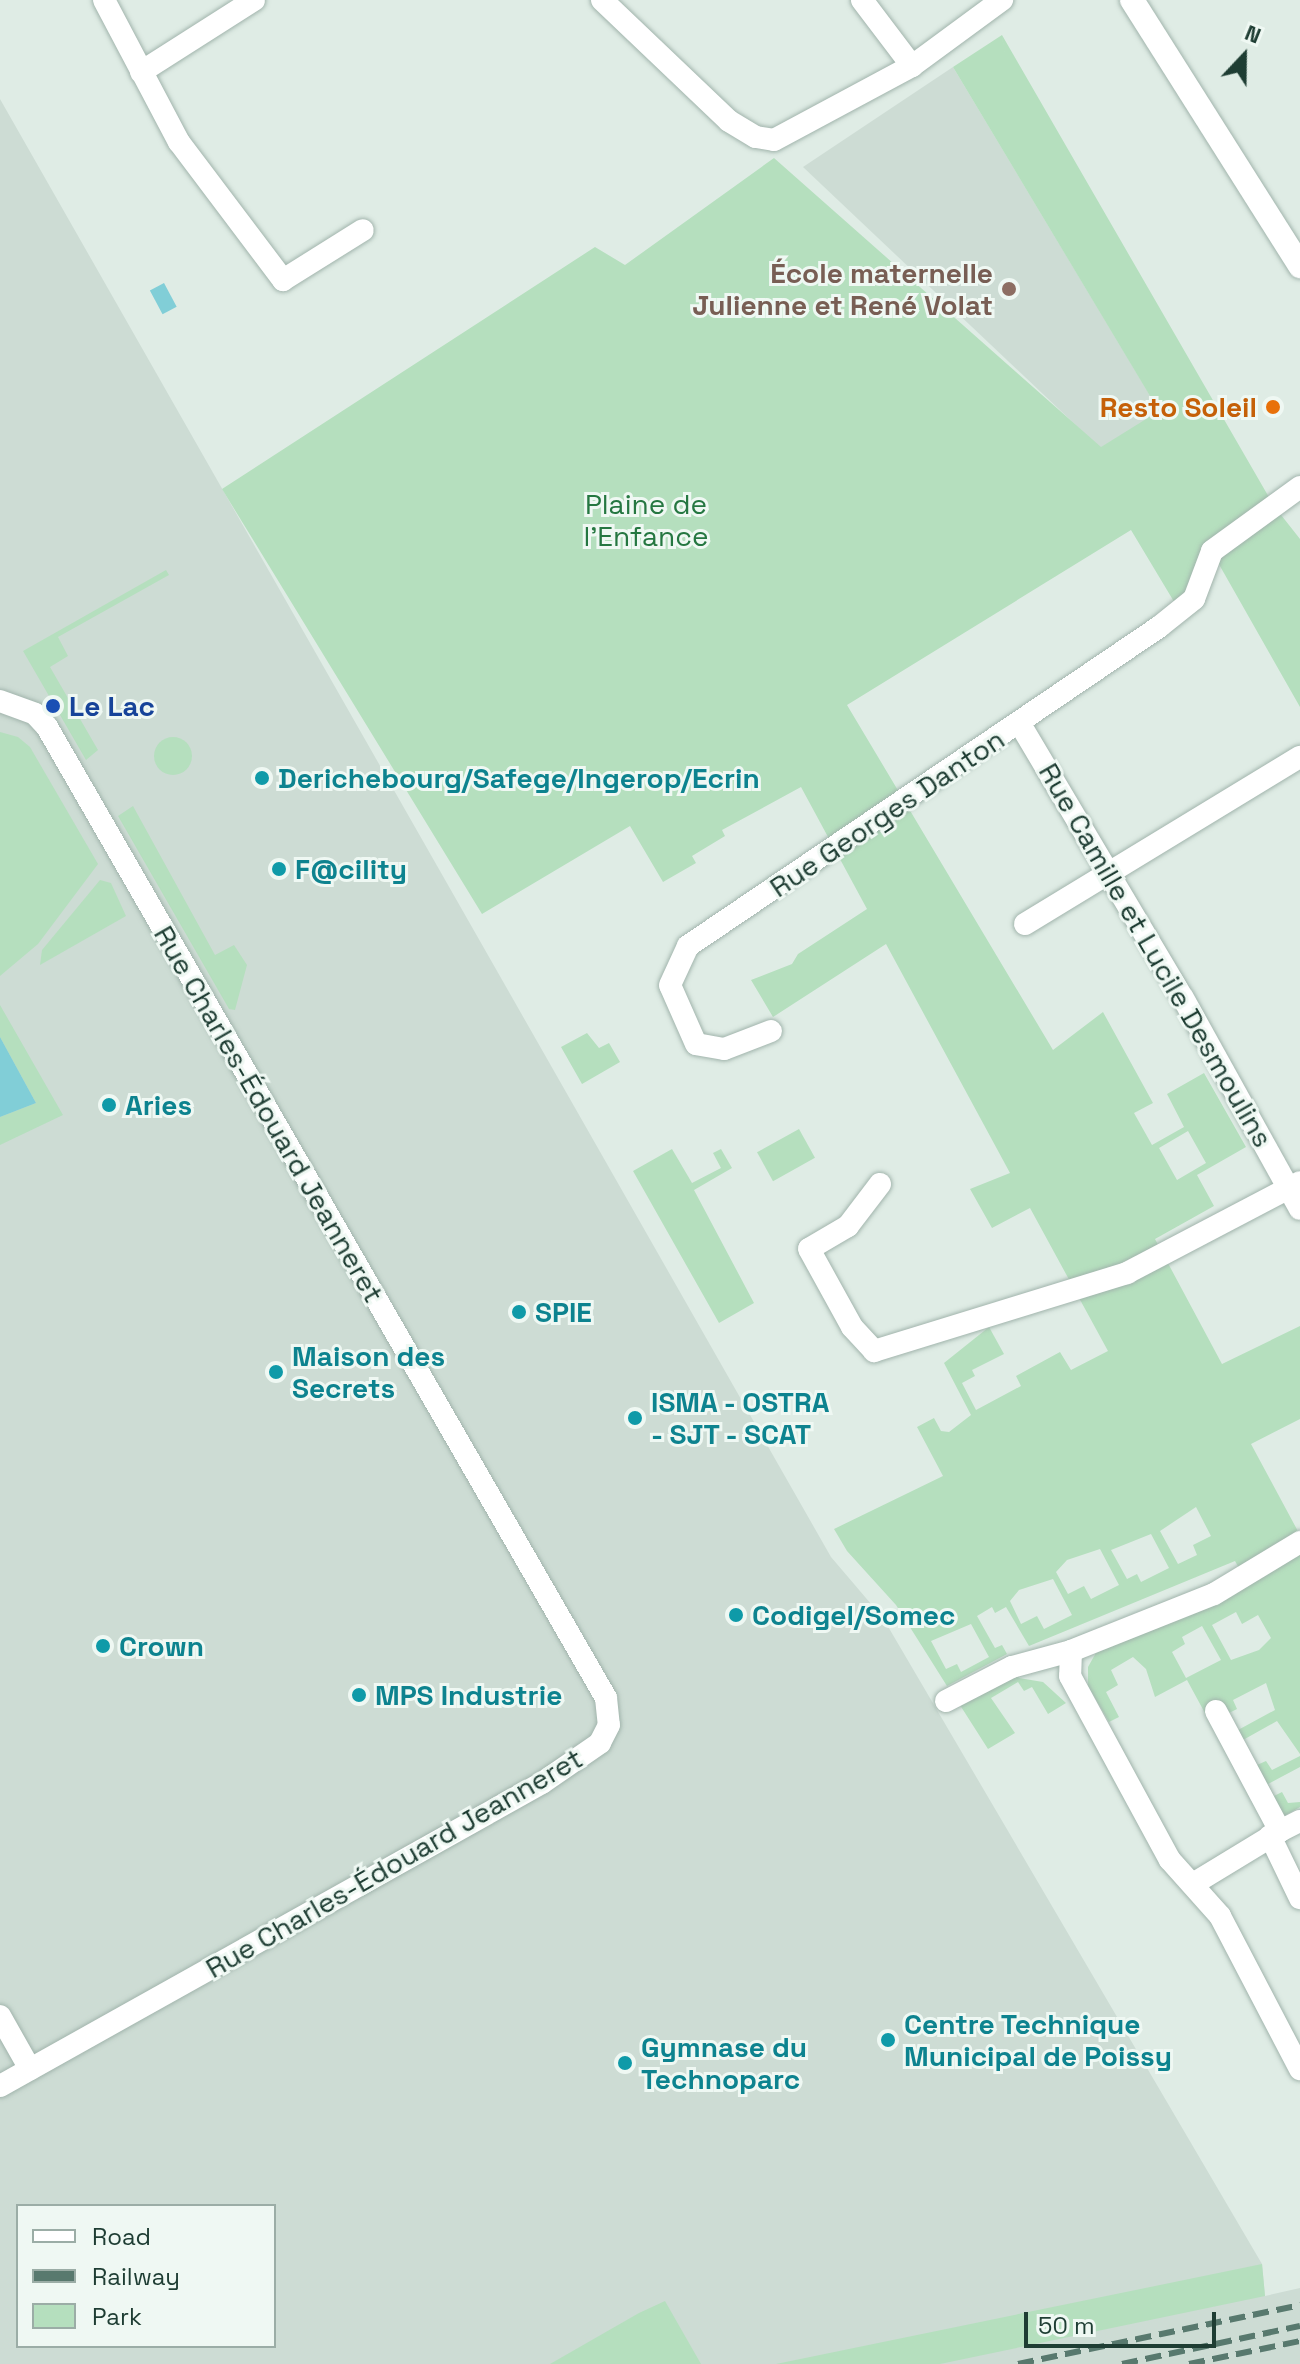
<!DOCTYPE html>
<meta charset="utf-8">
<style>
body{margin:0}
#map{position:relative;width:1300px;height:2364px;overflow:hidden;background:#dfece5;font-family:"Space Grotesk",sans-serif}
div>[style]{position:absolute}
.built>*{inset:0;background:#cddcd4}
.green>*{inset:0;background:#b5dfbe;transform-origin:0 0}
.round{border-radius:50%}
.water>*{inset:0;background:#81ced7;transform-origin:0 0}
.roads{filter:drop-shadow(0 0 2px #a1b4ac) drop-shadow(0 0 2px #a1b4ac)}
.minor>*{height:22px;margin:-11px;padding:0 11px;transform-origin:11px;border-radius:11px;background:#fff}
.tertiary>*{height:24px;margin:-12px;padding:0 12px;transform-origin:12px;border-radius:12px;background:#fff}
.rail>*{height:6px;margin-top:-3px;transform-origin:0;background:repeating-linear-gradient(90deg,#58796e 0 16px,transparent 0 24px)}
.dots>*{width:22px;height:22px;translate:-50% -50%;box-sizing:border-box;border:4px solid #eff8f3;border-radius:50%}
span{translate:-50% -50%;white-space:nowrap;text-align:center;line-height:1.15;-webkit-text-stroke:6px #eff8f3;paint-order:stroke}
.education-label{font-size:28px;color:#785e54;font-weight:700}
.right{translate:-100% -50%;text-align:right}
.food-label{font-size:28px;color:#c56008;font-weight:700}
.park-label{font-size:28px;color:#257741}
.transit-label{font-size:28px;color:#164399;font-weight:700}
.left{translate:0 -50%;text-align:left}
.culture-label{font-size:28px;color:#0d838f;font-weight:700}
.street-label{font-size:28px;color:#1e3d33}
.legend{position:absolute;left:16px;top:2204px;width:260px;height:144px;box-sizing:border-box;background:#eff8f3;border:2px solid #9bada6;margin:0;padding:10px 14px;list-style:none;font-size:24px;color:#1e3d33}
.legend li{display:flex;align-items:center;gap:16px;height:40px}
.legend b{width:40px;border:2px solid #9bada6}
.north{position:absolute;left:1204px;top:16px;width:80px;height:80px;-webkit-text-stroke:6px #eff8f3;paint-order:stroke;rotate:22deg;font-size:22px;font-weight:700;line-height:32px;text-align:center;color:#1e3d33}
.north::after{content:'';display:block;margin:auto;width:28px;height:36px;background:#1e3d33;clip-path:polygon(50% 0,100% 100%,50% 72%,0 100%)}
.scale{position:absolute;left:1024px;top:2312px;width:192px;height:36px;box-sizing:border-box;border:4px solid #1e3d33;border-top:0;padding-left:10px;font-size:24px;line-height:28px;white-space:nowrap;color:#1e3d33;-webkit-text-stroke:6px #eff8f3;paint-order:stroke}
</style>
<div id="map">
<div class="built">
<div style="clip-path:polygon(953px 67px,1160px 412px,1100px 448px,803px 167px)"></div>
<div style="clip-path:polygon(evenodd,0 99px,831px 1557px,883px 1618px,1262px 2264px,1265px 2296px,1300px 2288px,1300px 2364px,0 2364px,0 99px,18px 2206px,274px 2206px,274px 2346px,18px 2346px,18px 2206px)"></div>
</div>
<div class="green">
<div style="clip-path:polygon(evenodd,1002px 35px,1274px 506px,1300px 539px,1300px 707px,1212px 552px,1179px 610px,1131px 530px,847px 705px,1053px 1050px,1103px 1012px,1153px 1103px,1134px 1113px,1152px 1145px,1184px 1127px,1167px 1094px,1204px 1073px,1246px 1147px,1197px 1175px,1214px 1206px,1155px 1239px,1222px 1364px,1300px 1326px,1300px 1419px,1251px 1444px,1300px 1535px,1300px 1754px,1277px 1721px,1243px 1740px,1257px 1765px,1266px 1761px,1272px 1770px,1300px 1756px,1300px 1767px,1268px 1784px,1274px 1796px,1282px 1792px,1288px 1803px,1300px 1802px,1300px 1807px,1277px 1820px,1218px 1709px,1206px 1715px,1187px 1680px,1155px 1697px,1146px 1669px,1133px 1657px,1111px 1670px,1118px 1685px,1106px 1692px,1119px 1717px,1109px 1722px,1088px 1686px,1088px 1667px,1097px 1651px,1248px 1584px,1235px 1561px,1029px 1646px,1006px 1607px,995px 1613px,992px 1607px,977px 1616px,995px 1648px,1002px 1645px,1007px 1654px,947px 1686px,896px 1605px,847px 1551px,834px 1529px,943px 1476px,917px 1427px,934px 1418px,941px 1431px,949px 1432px,971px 1415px,944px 1363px,989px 1327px,1004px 1354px,972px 1370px,975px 1376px,962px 1383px,976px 1410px,1021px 1386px,1016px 1376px,1060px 1352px,1071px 1370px,1108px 1351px,1030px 1208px,992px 1228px,970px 1189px,1010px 1173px,886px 944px,773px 1017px,751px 980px,792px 964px,798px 954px,867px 909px,801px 787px,722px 830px,725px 836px,692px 856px,696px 863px,663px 882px,630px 826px,482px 914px,222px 489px,595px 247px,625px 265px,774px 158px,1101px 447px,1159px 411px,953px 67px,1002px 35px,1188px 1131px,1206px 1163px,1177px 1180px,1159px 1148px,1188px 1131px,1002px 35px,1196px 1507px,1211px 1536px,1193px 1545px,1197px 1555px,1178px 1564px,1160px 1531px,1196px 1507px,1002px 35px,1151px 1534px,1169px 1568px,1141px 1582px,1137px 1574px,1127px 1579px,1111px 1550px,1151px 1534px,1002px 35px,1100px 1549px,1119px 1585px,1091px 1599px,1084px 1586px,1068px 1594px,1056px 1572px,1067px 1560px,1100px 1549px,1002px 35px,1053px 1579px,1072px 1615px,1044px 1629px,1037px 1616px,1021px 1624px,1010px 1601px,1019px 1590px,1053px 1579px,1002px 35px,1236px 1612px,1242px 1624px,1258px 1615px,1271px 1638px,1259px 1650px,1231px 1660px,1212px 1625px,1236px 1612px,1002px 35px,971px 1624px,989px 1657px,961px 1672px,957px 1664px,946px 1669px,931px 1641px,971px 1624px,1002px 35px,1202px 1626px,1221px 1660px,1186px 1678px,1172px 1652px,1185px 1644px,1182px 1637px,1202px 1626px,1002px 35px,1266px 1683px,1275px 1710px,1238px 1730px,1229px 1713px,1237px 1709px,1233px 1700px,1266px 1683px)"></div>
<div style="clip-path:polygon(166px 570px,169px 575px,58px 637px,68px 656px,50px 667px,98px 750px,86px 760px,23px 651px)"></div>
<div style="clip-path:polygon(0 732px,18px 737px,30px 747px,98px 864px,38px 944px,0 976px)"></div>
<div class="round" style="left:154px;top:737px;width:38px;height:38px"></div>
<div style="clip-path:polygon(133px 806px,215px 955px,234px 945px,247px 965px,235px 1010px,229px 1009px,118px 816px)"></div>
<div style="clip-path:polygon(100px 880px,111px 883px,126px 916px,40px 965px,42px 950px)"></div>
<div style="clip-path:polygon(0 1005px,63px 1115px,0 1145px,0 1117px,36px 1103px,0 1037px)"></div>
<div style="clip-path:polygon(587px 1033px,599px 1048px,609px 1043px,620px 1062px,582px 1084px,561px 1047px)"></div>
<div style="left:799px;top:1129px;width:33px;height:48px;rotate:61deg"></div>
<div style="clip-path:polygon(672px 1149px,692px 1183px,721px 1168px,713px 1153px,721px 1149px,732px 1168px,694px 1190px,754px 1303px,719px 1323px,633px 1171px)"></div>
<div style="clip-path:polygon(1015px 1671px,1019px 1678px,1043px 1682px,1066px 1703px,1048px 1714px,1032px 1687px,1024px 1691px,1018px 1682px,991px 1698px,1015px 1733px,988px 1749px,958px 1702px)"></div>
<div style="clip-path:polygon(1262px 2264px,1265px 2296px,940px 2364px,776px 2364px)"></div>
<div style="clip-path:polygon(665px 2301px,701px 2364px,550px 2364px,639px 2313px)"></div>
</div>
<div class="water">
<div style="left:164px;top:283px;width:27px;height:16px;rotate:62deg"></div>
<div style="clip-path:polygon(0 1037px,36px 1103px,0 1117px)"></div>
</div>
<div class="roads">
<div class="minor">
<div style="left:104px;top:0;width:161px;rotate:62.2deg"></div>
<div style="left:179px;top:142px;width:173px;rotate:53deg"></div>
<div style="left:283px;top:280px;width:94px;rotate:-32deg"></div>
<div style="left:602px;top:0;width:175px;rotate:43.6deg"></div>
<div style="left:729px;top:121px;width:31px;rotate:31deg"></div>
<div style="left:756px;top:137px;width:18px;rotate:9deg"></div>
<div style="left:774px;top:140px;width:157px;rotate:-28.2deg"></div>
<div style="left:912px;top:66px;width:112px;rotate:-36.3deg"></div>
<div style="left:862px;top:0;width:83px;rotate:52.9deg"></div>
<div style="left:141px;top:72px;width:134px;rotate:-32.5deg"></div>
<div style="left:0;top:701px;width:37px;rotate:20deg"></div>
<div style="left:35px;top:714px;width:18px;rotate:47deg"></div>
<div style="left:47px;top:727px;width:1120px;rotate:60.07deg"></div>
<div style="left:606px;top:1698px;width:27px;rotate:84deg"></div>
<div style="left:609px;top:1725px;width:20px;rotate:117deg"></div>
<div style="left:600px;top:1743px;width:70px;rotate:145.4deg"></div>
<div style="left:542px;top:1783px;width:621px;rotate:150.79deg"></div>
<div style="left:1020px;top:724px;width:319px;rotate:59.3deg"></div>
<div style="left:1183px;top:998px;width:241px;rotate:61deg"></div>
<div style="left:1025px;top:924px;width:322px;rotate:-31.3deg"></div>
<div style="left:771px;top:1031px;width:50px;rotate:159deg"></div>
<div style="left:724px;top:1049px;width:28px;rotate:-170deg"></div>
<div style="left:696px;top:1044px;width:64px;rotate:-113.8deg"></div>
<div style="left:670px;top:985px;width:43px;rotate:-65.2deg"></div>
<div style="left:688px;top:946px;width:569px;rotate:-34.11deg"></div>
<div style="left:1159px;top:627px;width:45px;rotate:-38.7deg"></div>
<div style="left:1194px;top:599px;width:51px;rotate:-69.4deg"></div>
<div style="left:1212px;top:551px;width:109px;rotate:-36deg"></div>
<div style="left:880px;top:1184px;width:53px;rotate:127.3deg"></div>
<div style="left:848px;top:1226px;width:45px;rotate:149.5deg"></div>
<div style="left:809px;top:1249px;width:89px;rotate:61.1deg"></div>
<div style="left:852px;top:1327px;width:33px;rotate:47deg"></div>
<div style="left:874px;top:1351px;width:265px;rotate:-17.1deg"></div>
<div style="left:1127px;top:1273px;width:195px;rotate:-27.7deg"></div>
<div style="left:1300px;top:1542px;width:100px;rotate:148.8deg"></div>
<div style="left:1214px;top:1594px;width:154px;rotate:158.3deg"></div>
<div style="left:1071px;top:1651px;width:25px;rotate:92deg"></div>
<div style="left:1070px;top:1676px;width:209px;rotate:61.5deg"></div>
<div style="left:1170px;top:1860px;width:75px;rotate:48.2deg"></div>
<div style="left:1220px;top:1916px;width:173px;rotate:62.4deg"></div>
<div style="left:946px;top:1701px;width:74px;rotate:-27.3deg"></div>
<div style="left:1012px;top:1667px;width:61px;rotate:-15.2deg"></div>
<div style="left:1280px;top:1831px;width:22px;rotate:-27deg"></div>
<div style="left:1270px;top:1836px;width:69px;rotate:64.2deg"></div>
<div style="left:1193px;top:1884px;width:102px;rotate:-31.3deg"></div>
<div style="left:1280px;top:1831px;width:136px;rotate:-118.1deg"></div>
<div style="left:0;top:2016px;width:61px;rotate:60.5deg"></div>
</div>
<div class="tertiary">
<div style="left:1132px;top:0;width:315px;rotate:57.7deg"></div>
</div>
</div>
<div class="rail">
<div style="left:1018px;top:2364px;width:288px;rotate:-11.8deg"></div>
<div style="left:1122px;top:2364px;width:182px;rotate:-12.1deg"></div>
<div style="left:1189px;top:2364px;width:113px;rotate:-11.7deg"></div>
</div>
<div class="dots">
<div style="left:1009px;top:289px;background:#8d6e63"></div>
<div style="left:1273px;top:407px;background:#e8710a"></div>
<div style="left:53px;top:706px;background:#1a4fb4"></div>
<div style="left:262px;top:778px;background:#0f9aa8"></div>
<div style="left:279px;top:869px;background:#0f9aa8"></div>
<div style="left:109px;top:1105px;background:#0f9aa8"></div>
<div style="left:519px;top:1312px;background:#0f9aa8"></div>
<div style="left:276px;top:1372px;background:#0f9aa8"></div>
<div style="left:635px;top:1418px;background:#0f9aa8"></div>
<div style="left:736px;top:1615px;background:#0f9aa8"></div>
<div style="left:103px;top:1646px;background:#0f9aa8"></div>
<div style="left:359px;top:1695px;background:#0f9aa8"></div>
<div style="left:888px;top:2040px;background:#0f9aa8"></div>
<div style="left:625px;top:2063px;background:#0f9aa8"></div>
</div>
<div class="education-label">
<span class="right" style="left:993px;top:289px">École maternelle<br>Julienne et René Volat</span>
</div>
<div class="food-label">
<span class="right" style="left:1257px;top:407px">Resto Soleil</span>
</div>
<div class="park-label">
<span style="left:646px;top:520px">Plaine de<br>l'Enfance</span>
</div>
<div class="transit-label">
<span class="left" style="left:69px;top:706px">Le Lac</span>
</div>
<div class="culture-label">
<span class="left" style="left:278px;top:778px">Derichebourg/Safege/Ingerop/Ecrin</span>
<span class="left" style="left:295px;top:869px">F@cility</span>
<span class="left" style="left:125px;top:1105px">Aries</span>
<span class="left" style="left:535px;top:1312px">SPIE</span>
<span class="left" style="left:292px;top:1372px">Maison des<br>Secrets</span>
<span class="left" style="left:651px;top:1418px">ISMA - OSTRA<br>- SJT - SCAT</span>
<span class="left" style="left:752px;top:1615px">Codigel/Somec</span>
<span class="left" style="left:119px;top:1646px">Crown</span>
<span class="left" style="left:375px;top:1695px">MPS Industrie</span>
<span class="left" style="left:904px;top:2040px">Centre Technique<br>Municipal de Poissy</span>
<span class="left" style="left:641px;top:2063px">Gymnase du<br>Technoparc</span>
</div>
<div class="street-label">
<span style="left:887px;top:813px;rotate:-34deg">Rue Georges Danton</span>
<span style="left:1156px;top:955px;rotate:60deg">Rue Camille et Lucile Desmoulins</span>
<span style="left:269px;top:1114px;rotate:60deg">Rue Charles-Édouard Jeanneret</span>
<span style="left:394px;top:1863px;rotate:-30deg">Rue Charles-Édouard Jeanneret</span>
</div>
<ul class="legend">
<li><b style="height:10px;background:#fff"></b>Road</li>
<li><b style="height:10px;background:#58796e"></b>Railway</li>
<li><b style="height:22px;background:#b5dfbe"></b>Park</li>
</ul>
<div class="north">N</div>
<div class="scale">50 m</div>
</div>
